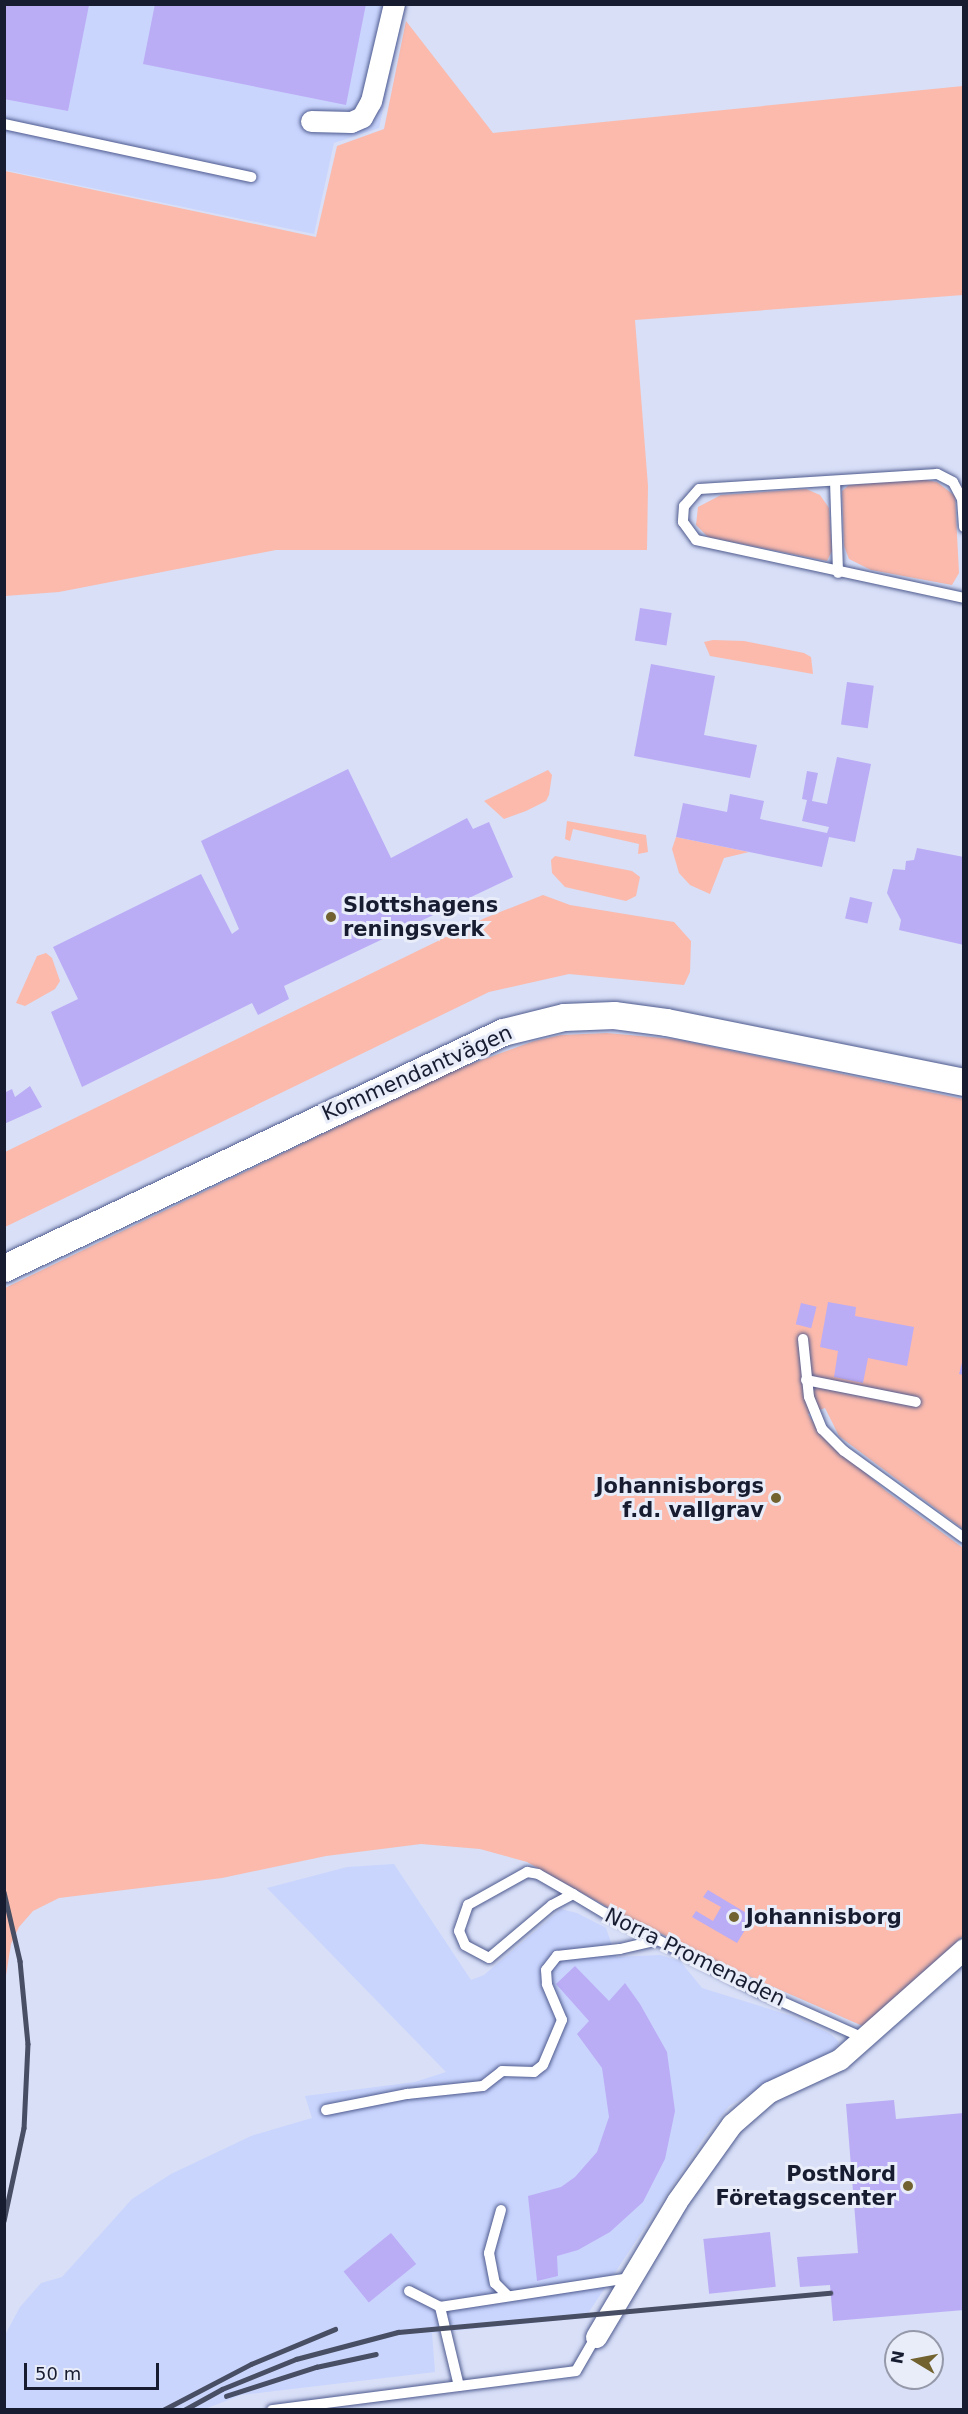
<!DOCTYPE html>
<meta charset="utf-8">
<style>
body{margin:0}
#map{position:relative;width:968px;height:2414px;overflow:hidden;background:#d8dff7;font-family:"DejaVu Sans",sans-serif}
div>[style]{position:absolute}
.built>*{inset:0;background:#c9d5fd}
.green>*{inset:0;background:#fbbaac}
.building>*{inset:0;background:#bbacf6;transform-origin:0 0}
.roads{filter:drop-shadow(0 0 2px #4e5a8e) drop-shadow(0 0 2px #4e5a8e)}
.service>*{height:10px;margin:-5px;padding:0 5px;transform-origin:5px;border-radius:5px;background:#fff}
.minor>*{height:21px;margin:-10.5px;padding:0 10.5px;transform-origin:10.5px;border-radius:10.5px;background:#fff}
.tertiary>*{height:27px;margin:-13.5px;padding:0 13.5px;transform-origin:13.5px;border-radius:13.5px;background:#fff}
.rail>*{height:4.5px;margin:-2.25px;padding:0 2.25px;transform-origin:2.25px;border-radius:2.25px;background:#484e63}
.dots>*{width:16px;height:16px;translate:-50% -50%;box-sizing:border-box;border:3px solid #e9edf9;border-radius:50%}
span{translate:-50% -50%;white-space:nowrap;text-align:center;line-height:1.15;-webkit-text-stroke:6px #e9edf9;paint-order:stroke}
.poi-label{font-size:21px;color:#171c31;font-weight:700}
.left{translate:0 -50%;text-align:left}
.right{translate:-100% -50%;text-align:right}
.street-label{font-size:21px;color:#171c31}
.frame{position:absolute;inset:0;border:6px solid #171c31;pointer-events:none}
.north{position:absolute;left:884px;top:2330px;width:60px;height:60px;box-sizing:border-box;background:#e9edf9;border:2px solid #9599a9;border-radius:50%;rotate:280deg;font-size:16px;font-weight:700;line-height:24px;text-align:center;color:#171c31}
.north::after{content:'';display:block;margin:auto;width:21px;height:27px;background:#716230;clip-path:polygon(50% 0,100% 100%,50% 72%,0 100%)}
.scale{position:absolute;left:24px;top:2363px;width:135px;height:27px;box-sizing:border-box;border:3px solid #171c31;border-top:0;padding-left:8px;font-size:18px;line-height:21px;white-space:nowrap;color:#171c31;-webkit-text-stroke:4px #e9edf9;paint-order:stroke}
</style>
<div id="map">
<div class="built">
<div style="clip-path:polygon(5px 5px,406px 5px,379px 128px,334px 143px,314px 234px,5px 170px)"></div>
<div style="clip-path:polygon(394px 1864px,471px 1980px,484px 1975px,561px 1909px,577px 1913px,606px 1928px,616px 1957px,660px 1955px,680px 1961px,702px 1988px,792px 2016px,831px 2034px,839px 2042px,831px 2054px,770px 2082px,729px 2106px,705px 2136px,585px 2318px,432px 2333px,435px 2372px,241px 2395px,205px 2409px,5px 2410px,5px 2335px,20px 2307px,41px 2283px,62px 2277px,132px 2199px,171px 2174px,251px 2136px,312px 2118px,305px 2096px,415px 2082px,446px 2072px,267px 1888px,347px 1867px)"></div>
</div>
<div class="green">
<div style="clip-path:polygon(406px 21px,493px 133px,963px 86px,963px 295px,635px 320px,648px 486px,647px 550px,276px 550px,59px 592px,5px 596px,5px 171px,316px 237px,337px 146px,384px 129px)"></div>
<div style="clip-path:polygon(920px 479px,937px 482px,955px 496px,959px 573px,952px 585px,871px 570px,849px 559px,844px 546px,842px 491px,849px 485px)"></div>
<div style="clip-path:polygon(806px 489px,820px 495px,829px 508px,832px 551px,827px 561px,708px 537px,696px 525px,698px 507px,721px 495px)"></div>
<div style="clip-path:polygon(713px 640px,744px 641px,804px 653px,811px 657px,813px 674px,710px 656px,704px 642px)"></div>
<div style="clip-path:polygon(548px 770px,552px 775px,549px 795px,546px 801px,526px 811px,504px 819px,484px 801px)"></div>
<div style="clip-path:polygon(567px 821px,646px 835px,648px 852px,638px 854px,639px 844px,573px 829px,570px 841px,565px 839px)"></div>
<div style="clip-path:polygon(676px 837px,749px 852px,724px 858px,710px 894px,690px 885px,679px 873px,672px 849px)"></div>
<div style="clip-path:polygon(555px 856px,632px 871px,640px 877px,636px 896px,626px 901px,565px 887px,552px 873px,551px 860px)"></div>
<div style="clip-path:polygon(543px 895px,570px 905px,674px 922px,691px 941px,690px 972px,684px 985px,569px 974px,489px 992px,5px 1227px,5px 1152px,485px 918px)"></div>
<div style="clip-path:polygon(46px 953px,52px 958px,60px 981px,55px 989px,25px 1006px,16px 1003px,37px 956px)"></div>
<div style="clip-path:polygon(607px 1033px,674px 1039px,963px 1099px,963px 1529px,839px 1436px,825px 1408px,808px 1414px,820px 1432px,886px 1491px,963px 1548px,963px 1936px,865px 2027px,737px 1971px,609px 1908px,527px 1862px,480px 1849px,421px 1844px,326px 1856px,222px 1878px,59px 1898px,33px 1911px,19px 1927px,11px 1944px,5px 1982px,5px 1288px,457px 1069px,534px 1041px,561px 1035px)"></div>
</div>
<div class="building">
<div style="clip-path:polygon(155px 4px,366px 4px,346px 105px,143px 64px)"></div>
<div style="clip-path:polygon(4px 5px,89px 5px,68px 111px,4px 99px)"></div>
<div style="left:640px;top:608px;width:32px;height:33px;rotate:9deg"></div>
<div style="clip-path:polygon(651px 664px,715px 676px,704px 735px,757px 745px,750px 778px,634px 756px)"></div>
<div style="left:847px;top:682px;width:27px;height:43px;rotate:8deg"></div>
<div style="clip-path:polygon(837px 757px,871px 764px,855px 842px,829px 837px,822px 867px,676px 837px,683px 803px,727px 812px,730px 794px,764px 801px,760px 819px,827px 833px,829px 827px,802px 821px,807px 800px,802px 799px,807px 771px,818px 773px,812px 801px,827px 804px)"></div>
<div style="clip-path:polygon(348px 769px,391px 858px,467px 818px,473px 829px,489px 822px,513px 877px,284px 986px,289px 999px,258px 1015px,252px 1003px,82px 1087px,51px 1012px,78px 999px,53px 947px,201px 874px,232px 934px,239px 929px,201px 841px)"></div>
<div style="clip-path:polygon(917px 848px,964px 857px,964px 945px,899px 930px,901px 920px,887px 893px,893px 869px,905px 870px,906px 861px,914px 860px)"></div>
<div style="left:850px;top:897px;width:23px;height:22px;rotate:13deg"></div>
<div style="clip-path:polygon(30px 1086px,42px 1107px,4px 1124px,4px 1093px,12px 1089px,15px 1097px)"></div>
<div style="clip-path:polygon(828px 1302px,856px 1307px,855px 1316px,914px 1327px,907px 1366px,868px 1358px,863px 1383px,834px 1377px,838px 1351px,820px 1347px)"></div>
<div style="left:801px;top:1303px;width:16px;height:22px;rotate:14deg"></div>
<div style="clip-path:polygon(963px 1359px,964px 1359px,964px 1375px,959px 1374px)"></div>
<div style="clip-path:polygon(708px 1890px,753px 1917px,737px 1943px,692px 1917px,696px 1911px,713px 1921px,721px 1907px,703px 1897px)"></div>
<div style="clip-path:polygon(575px 1966px,609px 2001px,625px 1983px,640px 2004px,667px 2052px,675px 2111px,665px 2159px,643px 2202px,610px 2232px,578px 2250px,557px 2256px,558px 2276px,537px 2281px,528px 2196px,561px 2187px,575px 2177px,597px 2152px,609px 2117px,602px 2068px,577px 2034px,589px 2021px,556px 1984px)"></div>
<div style="clip-path:polygon(894px 2100px,896px 2119px,964px 2113px,964px 2310px,833px 2321px,830px 2285px,800px 2287px,797px 2257px,858px 2253px,846px 2104px)"></div>
<div style="left:770px;top:2232px;width:55px;height:67px;rotate:84deg"></div>
<div style="left:391px;top:2233px;width:40px;height:61px;rotate:51deg"></div>
</div>
<div class="roads">
<div class="service">
<div style="left:4px;top:124px;width:253px;rotate:12.1deg"></div>
<div style="left:835px;top:481px;width:92px;rotate:88.1deg"></div>
<div style="left:964px;top:527px;width:28px;rotate:-94deg"></div>
<div style="left:962px;top:499px;width:19px;rotate:-118deg"></div>
<div style="left:953px;top:482px;width:18px;rotate:-153deg"></div>
<div style="left:937px;top:474px;width:238px;rotate:176.4deg"></div>
<div style="left:699px;top:489px;width:23px;rotate:131deg"></div>
<div style="left:684px;top:506px;width:16px;rotate:94deg"></div>
<div style="left:683px;top:522px;width:22px;rotate:54deg"></div>
<div style="left:696px;top:540px;width:274px;rotate:12.2deg"></div>
<div style="left:803px;top:1339px;width:58px;rotate:84.1deg"></div>
<div style="left:809px;top:1397px;width:35px;rotate:68deg"></div>
<div style="left:822px;top:1429px;width:31px;rotate:45deg"></div>
<div style="left:844px;top:1451px;width:148px;rotate:35.9deg"></div>
<div style="left:806px;top:1380px;width:112px;rotate:11.3deg"></div>
<div style="left:573px;top:1894px;width:24px;rotate:152deg"></div>
<div style="left:552px;top:1905px;width:82px;rotate:139.9deg"></div>
<div style="left:489px;top:1958px;width:27px;rotate:-152deg"></div>
<div style="left:465px;top:1945px;width:15px;rotate:-113deg"></div>
<div style="left:459px;top:1931px;width:28px;rotate:-71deg"></div>
<div style="left:468px;top:1905px;width:68px;rotate:-29.2deg"></div>
<div style="left:527px;top:1872px;width:11px;rotate:10deg"></div>
<div style="left:538px;top:1874px;width:40px;rotate:29.7deg"></div>
<div style="left:573px;top:1894px;width:37px;rotate:31deg"></div>
<div style="left:605px;top:1913px;width:172px;rotate:27deg"></div>
<div style="left:758px;top:1991px;width:118px;rotate:24deg"></div>
<div style="left:326px;top:2110px;width:83px;rotate:-11.2deg"></div>
<div style="left:407px;top:2094px;width:76px;rotate:-6deg"></div>
<div style="left:483px;top:2086px;width:24px;rotate:-38deg"></div>
<div style="left:502px;top:2071px;width:32px;rotate:2deg"></div>
<div style="left:534px;top:2072px;width:11px;rotate:-38deg"></div>
<div style="left:543px;top:2065px;width:49px;rotate:-67.1deg"></div>
<div style="left:562px;top:2020px;width:39px;rotate:-113deg"></div>
<div style="left:547px;top:1984px;width:14px;rotate:-94deg"></div>
<div style="left:546px;top:1970px;width:18px;rotate:-52deg"></div>
<div style="left:557px;top:1956px;width:63px;rotate:-6.3deg"></div>
<div style="left:620px;top:1949px;width:39px;rotate:-13deg"></div>
<div style="left:501px;top:2210px;width:45px;rotate:105.6deg"></div>
<div style="left:489px;top:2253px;width:31px;rotate:79deg"></div>
<div style="left:495px;top:2283px;width:17px;rotate:45deg"></div>
<div style="left:409px;top:2291px;width:35px;rotate:27deg"></div>
<div style="left:440px;top:2307px;width:191px;rotate:-8.7deg"></div>
<div style="left:440px;top:2307px;width:81px;rotate:76.5deg"></div>
<div style="left:272px;top:2410px;width:306px;rotate:-7.3deg"></div>
<div style="left:576px;top:2371px;width:39px;rotate:-60deg"></div>
</div>
<div class="minor">
<div style="left:311px;top:121px;width:40px;rotate:1.4deg"></div>
<div style="left:351px;top:122px;width:12px;rotate:-24deg"></div>
<div style="left:362px;top:117px;width:18px;rotate:-61deg"></div>
<div style="left:371px;top:101px;width:100px;rotate:-76.7deg"></div>
<div style="left:596px;top:2337px;width:158px;rotate:-59.2deg"></div>
<div style="left:677px;top:2201px;width:95px;rotate:-54.5deg"></div>
<div style="left:732px;top:2124px;width:49px;rotate:-40.9deg"></div>
<div style="left:769px;top:2092px;width:78px;rotate:-24.9deg"></div>
<div style="left:840px;top:2059px;width:166px;rotate:-41.6deg"></div>
</div>
<div class="tertiary">
<div style="left:4px;top:1268px;width:552px;rotate:-25.31deg"></div>
<div style="left:503px;top:1032px;width:63px;rotate:-13.8deg"></div>
<div style="left:564px;top:1017px;width:50px;rotate:-2.3deg"></div>
<div style="left:614px;top:1015px;width:52px;rotate:7.7deg"></div>
<div style="left:666px;top:1022px;width:304px;rotate:11.4deg"></div>
</div>
</div>
<div class="rail">
<div style="left:4px;top:1892px;width:71px;rotate:76.9deg"></div>
<div style="left:20px;top:1961px;width:83px;rotate:84.5deg"></div>
<div style="left:28px;top:2044px;width:84px;rotate:92.7deg"></div>
<div style="left:24px;top:2128px;width:95px;rotate:102.1deg"></div>
<div style="left:226px;top:2396px;width:95px;rotate:-17.9deg"></div>
<div style="left:316px;top:2367px;width:61px;rotate:-12.2deg"></div>
<div style="left:163px;top:2410px;width:99px;rotate:-27.6deg"></div>
<div style="left:251px;top:2364px;width:91px;rotate:-22.6deg"></div>
<div style="left:184px;top:2410px;width:43px;rotate:-28.9deg"></div>
<div style="left:222px;top:2389px;width:80px;rotate:-22.1deg"></div>
<div style="left:296px;top:2359px;width:106px;rotate:-14.8deg"></div>
<div style="left:398px;top:2332px;width:434px;rotate:-5.2deg"></div>
</div>
<div class="dots">
<div style="left:331px;top:917px;background:#716230"></div>
<div style="left:776px;top:1498px;background:#716230"></div>
<div style="left:734px;top:1917px;background:#716230"></div>
<div style="left:908px;top:2186px;background:#716230"></div>
</div>
<div class="poi-label">
<span class="left" style="left:343px;top:917px">Slottshagens<br>reningsverk</span>
<span class="right" style="left:764px;top:1498px">Johannisborgs<br>f.d. vallgrav</span>
<span class="left" style="left:746px;top:1917px">Johannisborg</span>
<span class="right" style="left:896px;top:2186px">PostNord<br>Företagscenter</span>
</div>
<div class="street-label">
<span style="left:417px;top:1073px;rotate:-24deg">Kommendantvägen</span>
<span style="left:695px;top:1957px;rotate:26deg">Norra Promenaden</span>
</div>
<div class="frame"></div>
<div class="north">N</div>
<div class="scale">50 m</div>
</div>
